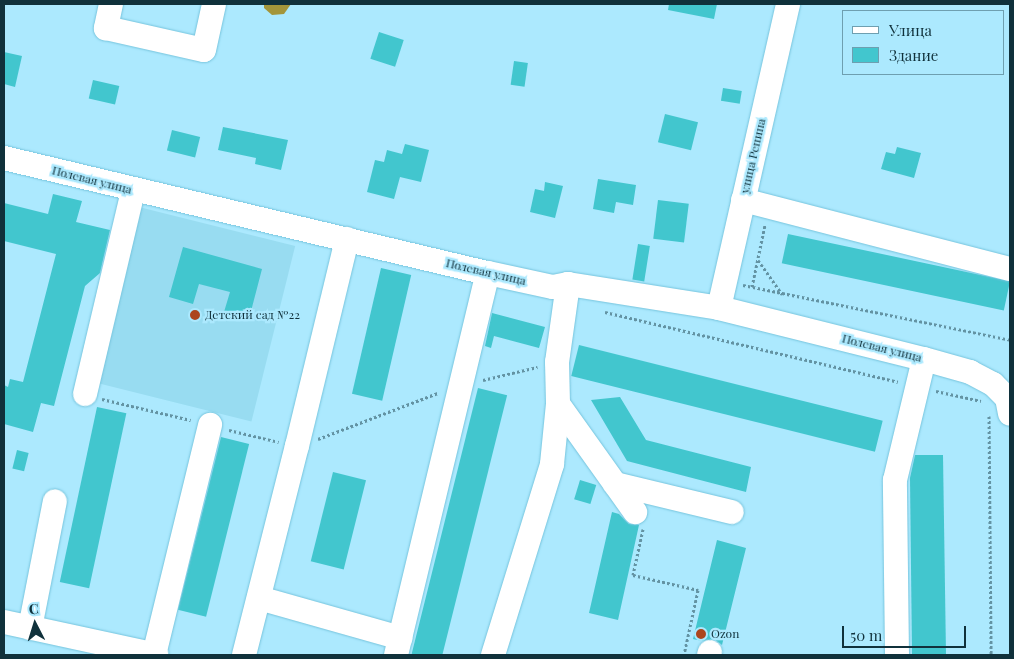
<!DOCTYPE html>
<meta charset="utf-8">
<style>
body{margin:0}
#map{position:relative;width:1014px;height:659px;overflow:hidden;background:#ace9fe;font-family:"Playfair Display",serif}
div>[style]{position:absolute}
.built>*{inset:0;background:#98dcf1;transform-origin:0 0}
.water>*{inset:0;background:#a3953a}
.building>*{inset:0;background:#42c6ce;transform-origin:0 0}
.path>*{height:3px;margin-top:-1.5px;transform-origin:0;background:repeating-linear-gradient(90deg,#6393a3 0 2.5px,transparent 0 5px)}
.roads{filter:drop-shadow(0 0 1px #76c4dd) drop-shadow(0 0 1px #76c4dd)}
.minor>*{height:24px;margin:-12px;padding:0 12px;transform-origin:12px;border-radius:12px;background:#fff}
.dots>*{width:14px;height:14px;translate:-50% -50%;box-sizing:border-box;border:2px solid #ace9fe;border-radius:50%}
span{translate:-50% -50%;white-space:nowrap;text-align:center;line-height:1.15;-webkit-text-stroke:4.5px #ace9fe;paint-order:stroke}
.street-label{font-size:12px;color:#10313b}
.poi-label{font-size:12px;color:#10313b}
.left{translate:0 -50%;text-align:left}
.frame{position:absolute;inset:0;border:5px solid #10313b;pointer-events:none}
.legend{position:absolute;left:842px;top:10px;width:162px;height:65px;box-sizing:border-box;background:#ace9fe;border:1px solid #6e9fb0;margin:0;padding:6px 9px;list-style:none;font-size:15px;color:#10313b}
.legend li{display:flex;align-items:center;gap:10px;height:25px}
.legend b{width:25px;border:1px solid #6e9fb0}
.north{position:absolute;left:10px;top:599px;width:50px;height:50px;-webkit-text-stroke:4px #ace9fe;paint-order:stroke;rotate:355deg;font-size:14px;font-weight:700;line-height:20px;text-align:center;color:#10313b}
.north::after{content:'';display:block;margin:auto;width:18px;height:22px;background:#10313b;clip-path:polygon(50% 0,100% 100%,50% 72%,0 100%)}
.scale{position:absolute;left:842px;top:626px;width:124px;height:22px;box-sizing:border-box;border:2px solid #10313b;border-top:0;padding-left:6px;font-size:15px;line-height:18px;white-space:nowrap;color:#10313b;-webkit-text-stroke:4px #ace9fe;paint-order:stroke}
</style>
<div id="map">
<div class="built">
<div style="left:139px;top:207px;width:161px;height:181px;rotate:14deg"></div>
</div>
<div class="water">
<div style="clip-path:polygon(264px 4px,291px 4px,284px 14px,272px 15px,264px 8px)"></div>
</div>
<div class="building">
<div style="clip-path:polygon(669px 4px,717px 4px,714px 19px,668px 10px)"></div>
<div style="left:379px;top:32px;width:26px;height:28px;rotate:18deg"></div>
<div style="clip-path:polygon(4px 52px,22px 56px,15px 87px,4px 84px)"></div>
<div style="left:514px;top:61px;width:14px;height:24px;rotate:8deg"></div>
<div style="left:93px;top:80px;width:27px;height:19px;rotate:13deg"></div>
<div style="left:723px;top:88px;width:19px;height:13px;rotate:9deg"></div>
<div style="left:665px;top:114px;width:34px;height:29px;rotate:14deg"></div>
<div style="clip-path:polygon(223px 127px,288px 140px,281px 170px,255px 164px,256px 158px,218px 150px)"></div>
<div style="left:172px;top:130px;width:29px;height:21px;rotate:14deg"></div>
<div style="clip-path:polygon(405px 144px,429px 150px,421px 182px,400px 177px,394px 199px,367px 192px,375px 160px,384px 162px,387px 150px,402px 154px)"></div>
<div style="clip-path:polygon(897px 147px,921px 153px,914px 178px,881px 169px,886px 152px,895px 154px)"></div>
<div style="clip-path:polygon(598px 179px,636px 185px,633px 205px,616px 202px,614px 213px,593px 209px)"></div>
<div style="clip-path:polygon(545px 182px,563px 186px,555px 218px,530px 212px,535px 189px,544px 191px)"></div>
<div style="clip-path:polygon(53px 194px,82px 201px,76px 222px,110px 230px,100px 273px,85px 286px,54px 406px,41px 403px,33px 432px,4px 424px,4px 385px,8px 387px,10px 379px,23px 382px,56px 254px,4px 241px,4px 203px,48px 214px)"></div>
<div style="left:658px;top:200px;width:31px;height:39px;rotate:7deg"></div>
<div style="left:788px;top:234px;width:227px;height:30px;rotate:12deg"></div>
<div style="left:638px;top:244px;width:12px;height:36px;rotate:9deg"></div>
<div style="clip-path:polygon(183px 247px,262px 269px,249px 319px,224px 312px,230px 292px,199px 284px,193px 304px,169px 297px)"></div>
<div style="left:381px;top:268px;width:31px;height:129px;rotate:13deg"></div>
<div style="clip-path:polygon(492px 313px,545px 327px,539px 348px,494px 336px,491px 348px,485px 346px)"></div>
<div style="left:579px;top:345px;width:313px;height:32px;rotate:14deg"></div>
<div style="left:478px;top:388px;width:30px;height:274px;rotate:14deg"></div>
<div style="clip-path:polygon(620px 397px,646px 440px,751px 467px,746px 492px,627px 461px,591px 400px)"></div>
<div style="left:97px;top:407px;width:30px;height:179px;rotate:12deg"></div>
<div style="left:221px;top:437px;width:29px;height:178px;rotate:14deg"></div>
<div style="left:17px;top:450px;width:12px;height:19px;rotate:14deg"></div>
<div style="clip-path:polygon(915px 455px,943px 455px,946px 655px,912px 655px,910px 478px)"></div>
<div style="left:333px;top:472px;width:34px;height:92px;rotate:14deg"></div>
<div style="left:580px;top:480px;width:17px;height:20px;rotate:17deg"></div>
<div style="clip-path:polygon(612px 512px,619px 514px,629px 524px,639px 525px,618px 620px,589px 613px)"></div>
<div style="clip-path:polygon(717px 540px,746px 548px,722px 645px,714px 639px,702px 641px,693px 639px)"></div>
</div>
<div class="path">
<div style="left:758px;top:260px;width:42px;rotate:54.8deg"></div>
<div style="left:743px;top:285px;width:273px;rotate:11.6deg"></div>
<div style="left:752px;top:287px;width:63px;rotate:-78.2deg"></div>
<div style="left:605px;top:312px;width:301px;rotate:13.4deg"></div>
<div style="left:483px;top:380px;width:56px;rotate:-13.5deg"></div>
<div style="left:936px;top:391px;width:46px;rotate:12.5deg"></div>
<div style="left:102px;top:399px;width:91px;rotate:13.3deg"></div>
<div style="left:989px;top:416px;width:239px;rotate:89.5deg"></div>
<div style="left:229px;top:430px;width:51px;rotate:13.5deg"></div>
<div style="left:318px;top:439px;width:129px;rotate:-21deg"></div>
<div style="left:643px;top:529px;width:47px;rotate:102.3deg"></div>
<div style="left:633px;top:575px;width:67px;rotate:13deg"></div>
<div style="left:698px;top:590px;width:66px;rotate:102.2deg"></div>
</div>
<div class="roads">
<div class="minor">
<div style="left:111px;top:4px;width:25px;rotate:102deg"></div>
<div style="left:106px;top:28px;width:100px;rotate:12.7deg"></div>
<div style="left:204px;top:50px;width:47px;rotate:-77.7deg"></div>
<div style="left:4px;top:158px;width:497px;rotate:13.4deg"></div>
<div style="left:488px;top:273px;width:66px;rotate:12.2deg"></div>
<div style="left:553px;top:287px;width:15px;rotate:-11deg"></div>
<div style="left:568px;top:284px;width:153px;rotate:9deg"></div>
<div style="left:719px;top:308px;width:211px;rotate:14deg"></div>
<div style="left:924px;top:359px;width:48px;rotate:15.8deg"></div>
<div style="left:970px;top:372px;width:26px;rotate:28deg"></div>
<div style="left:993px;top:384px;width:20px;rotate:45deg"></div>
<div style="left:1007px;top:398px;width:16px;rotate:79deg"></div>
<div style="left:743px;top:200px;width:276px;rotate:14.5deg"></div>
<div style="left:568px;top:284px;width:79px;rotate:98deg"></div>
<div style="left:557px;top:362px;width:42px;rotate:88.6deg"></div>
<div style="left:558px;top:404px;width:133px;rotate:54.5deg"></div>
<div style="left:719px;top:308px;width:312px;rotate:-77.2deg"></div>
<div style="left:85px;top:394px;width:209px;rotate:-76.7deg"></div>
<div style="left:615px;top:484px;width:120px;rotate:13.5deg"></div>
<div style="left:259px;top:598px;width:147px;rotate:15.8deg"></div>
<div style="left:4px;top:622px;width:156px;rotate:12.2deg"></div>
<div style="left:30px;top:628px;width:129px;rotate:-78.9deg"></div>
<div style="left:154px;top:655px;width:237px;rotate:-76.3deg"></div>
<div style="left:244px;top:655px;width:216px;rotate:-75.8deg"></div>
<div style="left:297px;top:446px;width:213px;rotate:-76.4deg"></div>
<div style="left:396px;top:655px;width:393px;rotate:-76.5deg"></div>
<div style="left:493px;top:655px;width:200px;rotate:-72.8deg"></div>
<div style="left:552px;top:464px;width:60px;rotate:-84.3deg"></div>
<div style="left:709px;top:655px;width:3px;rotate:-72deg"></div>
<div style="left:897px;top:655px;width:175px;rotate:-90.7deg"></div>
<div style="left:895px;top:480px;width:124px;rotate:-76.5deg"></div>
</div>
</div>
<div class="dots">
<div style="left:195px;top:315px;background:#ac461d"></div>
<div style="left:701px;top:634px;background:#ac461d"></div>
</div>
<div class="street-label">
<span style="left:753px;top:156px;rotate:-77deg">улица Репина</span>
<span style="left:92px;top:180px;rotate:14deg">Полевая улица</span>
<span style="left:486px;top:272px;rotate:13deg">Полевая улица</span>
<span style="left:882px;top:348px;rotate:14deg">Полевая улица</span>
</div>
<div class="poi-label">
<span class="left" style="left:205px;top:315px">Детский сад №22</span>
<span class="left" style="left:711px;top:634px">Ozon</span>
</div>
<div class="frame"></div>
<ul class="legend">
<li><b style="height:6px;background:#fff"></b>Улица</li>
<li><b style="height:14px;background:#42c6ce"></b>Здание</li>
</ul>
<div class="north">С</div>
<div class="scale">50 m</div>
</div>
